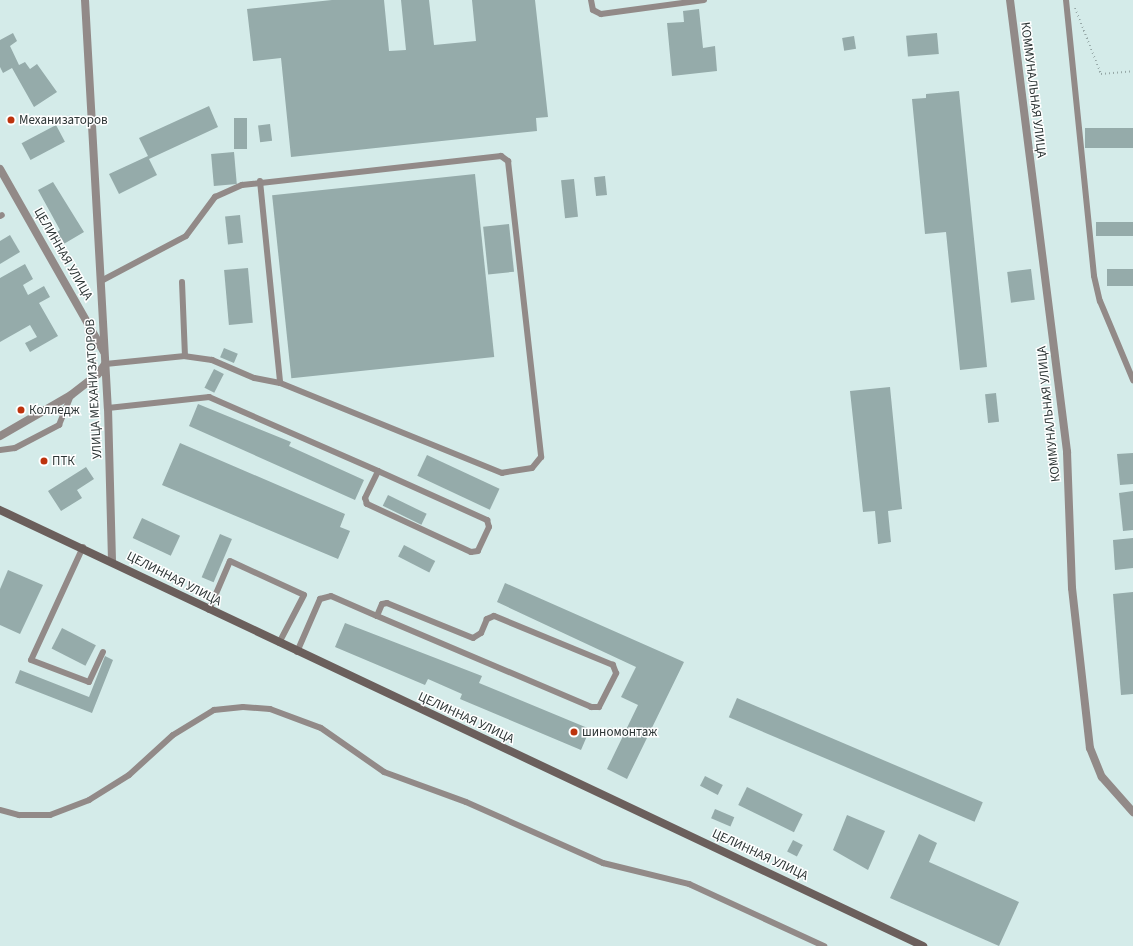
<!DOCTYPE html>
<meta charset="utf-8">
<style>
body{margin:0}
#map{position:relative;width:1133px;height:946px;overflow:hidden;background:#d4ebe9;font-family:"Source Sans 3",sans-serif}
div>[style]{position:absolute}
.building>*{inset:0;background:#95abaa;transform-origin:0 0}
.path>*{height:2px;margin-top:-1px;transform-origin:0;background:repeating-linear-gradient(90deg,#96a8a7 0 1px,transparent 0 4px)}
.service>*{height:6px;margin:-3px;padding:0 3px;transform-origin:3px;border-radius:3px;background:#928a88}
.minor>*{height:8px;margin:-4px;padding:0 4px;transform-origin:4px;border-radius:4px;background:#928a88}
.tertiary>*{height:8px;margin:-4px;padding:0 4px;transform-origin:4px;border-radius:4px;background:#928a88}
.secondary>*{height:8px;margin:-4px;padding:0 4px;transform-origin:4px;border-radius:4px;background:#6b5f5c}
.dots>*{width:11px;height:11px;translate:-50% -50%;box-sizing:border-box;border:2px solid #fff;border-radius:50%}
span{translate:-50% -50%;white-space:nowrap;text-align:center;line-height:1.15;-webkit-text-stroke:3px #fff;paint-order:stroke}
.street-label{font-size:13px;color:#2d3636}
.poi-label{font-size:13px;color:#2d3636}
.left{translate:0 -50%;text-align:left}
</style>
<div id="map">
<div class="building">
<div style="clip-path:polygon(332px 0,384px 0,389px 51px,406px 50px,401px 0,429px 0,434px 45px,476px 41px,472px 0,535px 0,548px 117px,536px 118px,537px 131px,291px 157px,281px 58px,253px 61px,247px 9px)"></div>
<div style="clip-path:polygon(699px 9px,703px 48px,715px 46px,717px 71px,672px 76px,667px 23px,684px 22px,683px 11px)"></div>
<div style="clip-path:polygon(13px 33px,17px 41px,10px 46px,19px 65px,25px 62px,30px 69px,37px 64px,57px 92px,34px 107px,12px 68px,3px 73px,0 67px,0 40px)"></div>
<div style="left:937px;top:33px;width:21px;height:31px;rotate:85deg"></div>
<div style="left:854px;top:36px;width:13px;height:12px;rotate:81deg"></div>
<div style="clip-path:polygon(959px 91px,987px 367px,960px 370px,946px 232px,925px 234px,912px 99px,926px 98px,926px 94px)"></div>
<div style="clip-path:polygon(209px 106px,218px 127px,149px 159px,157px 175px,119px 194px,109px 174px,148px 156px,139px 138px)"></div>
<div style="left:234px;top:118px;width:13px;height:31px"></div>
<div style="left:270px;top:124px;width:17px;height:12px;rotate:83deg"></div>
<div style="left:56px;top:125px;width:19px;height:39px;rotate:62deg"></div>
<div style="left:1133px;top:128px;width:20px;height:48px;rotate:90deg"></div>
<div style="left:234px;top:152px;width:32px;height:23px;rotate:85deg"></div>
<div style="left:475px;top:174px;width:184px;height:204px;rotate:84deg"></div>
<div style="left:605px;top:176px;width:19px;height:11px;rotate:84deg"></div>
<div style="left:574px;top:179px;width:38px;height:13px;rotate:84deg"></div>
<div style="clip-path:polygon(53px 182px,84px 232px,62px 245px,55px 233px,60px 230px,38px 190px)"></div>
<div style="left:240px;top:215px;width:28px;height:15px;rotate:84deg"></div>
<div style="left:1133px;top:222px;width:14px;height:37px;rotate:90deg"></div>
<div style="left:509px;top:224px;width:48px;height:26px;rotate:84deg"></div>
<div style="clip-path:polygon(10px 235px,20px 252px,0 264px,0 241px)"></div>
<div style="clip-path:polygon(25px 264px,33px 279px,23px 285px,28px 295px,44px 286px,50px 297px,39px 303px,58px 336px,30px 352px,25px 343px,37px 337px,30px 325px,0 342px,0 278px)"></div>
<div style="left:248px;top:268px;width:55px;height:24px;rotate:85deg"></div>
<div style="left:1031px;top:269px;width:31px;height:24px;rotate:83deg"></div>
<div style="left:1133px;top:269px;width:17px;height:26px;rotate:90deg"></div>
<div style="left:224px;top:348px;width:15px;height:10px;rotate:23deg"></div>
<div style="left:214px;top:369px;width:11px;height:21px;rotate:27deg"></div>
<div style="clip-path:polygon(890px 387px,902px 509px,888px 511px,891px 542px,878px 544px,875px 511px,863px 512px,850px 391px)"></div>
<div style="left:996px;top:393px;width:29px;height:11px;rotate:84deg"></div>
<div style="clip-path:polygon(198px 404px,291px 442px,289px 446px,364px 480px,355px 500px,189px 426px)"></div>
<div style="clip-path:polygon(180px 443px,345px 514px,340px 527px,350px 531px,338px 559px,162px 485px)"></div>
<div style="clip-path:polygon(1133px 453px,1133px 484px,1120px 485px,1117px 454px)"></div>
<div style="left:427px;top:455px;width:80px;height:23px;rotate:25deg"></div>
<div style="clip-path:polygon(86px 467px,94px 479px,77px 490px,82px 498px,61px 511px,48px 491px)"></div>
<div style="clip-path:polygon(1133px 491px,1133px 530px,1123px 531px,1119px 493px)"></div>
<div style="left:388px;top:495px;width:43px;height:12px;rotate:26deg"></div>
<div style="left:142px;top:518px;width:42px;height:22px;rotate:25deg"></div>
<div style="left:220px;top:534px;width:13px;height:47px;rotate:23deg"></div>
<div style="clip-path:polygon(1133px 538px,1133px 568px,1115px 570px,1113px 540px)"></div>
<div style="left:404px;top:545px;width:35px;height:13px;rotate:27deg"></div>
<div style="clip-path:polygon(8px 570px,43px 585px,20px 634px,0 625px,0 589px)"></div>
<div style="clip-path:polygon(505px 583px,684px 662px,627px 779px,607px 769px,638px 705px,621px 697px,636px 667px,497px 602px)"></div>
<div style="clip-path:polygon(1133px 592px,1133px 694px,1121px 695px,1113px 594px)"></div>
<div style="clip-path:polygon(345px 623px,482px 676px,479px 683px,590px 729px,581px 750px,460px 699px,462px 694px,428px 679px,425px 685px,335px 647px)"></div>
<div style="left:62px;top:628px;width:38px;height:23px;rotate:27deg"></div>
<div style="clip-path:polygon(105px 656px,113px 660px,92px 713px,15px 683px,20px 670px,89px 697px)"></div>
<div style="left:737px;top:698px;width:267px;height:21px;rotate:23deg"></div>
<div style="left:705px;top:776px;width:20px;height:11px;rotate:27deg"></div>
<div style="left:747px;top:787px;width:62px;height:20px;rotate:26deg"></div>
<div style="left:715px;top:809px;width:21px;height:10px;rotate:23deg"></div>
<div style="clip-path:polygon(847px 815px,885px 831px,868px 870px,833px 850px)"></div>
<div style="clip-path:polygon(919px 834px,937px 843px,929px 862px,1019px 902px,999px 946px,890px 898px)"></div>
<div style="left:793px;top:840px;width:11px;height:13px;rotate:27deg"></div>
</div>
<div class="path">
<div style="left:1075px;top:8px;width:71px;rotate:68.5deg"></div>
<div style="left:1101px;top:74px;width:32px;rotate:-5deg"></div>
</div>
<div class="service">
<div style="left:591px;top:0;width:10px;rotate:79deg"></div>
<div style="left:593px;top:10px;width:9px;rotate:27deg"></div>
<div style="left:601px;top:14px;width:104px;rotate:-7.7deg"></div>
<div style="left:1066px;top:0;width:277px;rotate:84.2deg"></div>
<div style="left:1094px;top:276px;width:26px;rotate:77deg"></div>
<div style="left:1100px;top:301px;width:86px;rotate:67.3deg"></div>
<div style="left:260px;top:181px;width:203px;rotate:84.3deg"></div>
<div style="left:0;top:216px;width:2px;rotate:-27deg"></div>
<div style="left:101px;top:281px;width:96px;rotate:-27.9deg"></div>
<div style="left:186px;top:236px;width:49px;rotate:-53.4deg"></div>
<div style="left:215px;top:197px;width:30px;rotate:-24deg"></div>
<div style="left:242px;top:185px;width:261px;rotate:-6.4deg"></div>
<div style="left:501px;top:156px;width:9px;rotate:36deg"></div>
<div style="left:508px;top:161px;width:298px;rotate:83.6deg"></div>
<div style="left:541px;top:457px;width:14px;rotate:129deg"></div>
<div style="left:532px;top:468px;width:30px;rotate:171deg"></div>
<div style="left:502px;top:473px;width:240px;rotate:-157.9deg"></div>
<div style="left:280px;top:383px;width:26px;rotate:-169deg"></div>
<div style="left:254px;top:378px;width:46px;rotate:-156.8deg"></div>
<div style="left:212px;top:360px;width:27px;rotate:-172deg"></div>
<div style="left:185px;top:356px;width:80px;rotate:174.3deg"></div>
<div style="left:182px;top:282px;width:74px;rotate:87.7deg"></div>
<div style="left:108px;top:408px;width:102px;rotate:-6.2deg"></div>
<div style="left:209px;top:397px;width:184px;rotate:23.6deg"></div>
<div style="left:378px;top:471px;width:120px;rotate:24.2deg"></div>
<div style="left:487px;top:520px;width:7px;rotate:74deg"></div>
<div style="left:489px;top:527px;width:26px;rotate:115deg"></div>
<div style="left:478px;top:551px;width:7px;rotate:172deg"></div>
<div style="left:471px;top:552px;width:115px;rotate:-155.2deg"></div>
<div style="left:367px;top:504px;width:6px;rotate:-108deg"></div>
<div style="left:365px;top:498px;width:30px;rotate:-64deg"></div>
<div style="left:0;top:450px;width:15px;rotate:-8deg"></div>
<div style="left:15px;top:448px;width:50px;rotate:-27.6deg"></div>
<div style="left:59px;top:425px;width:32px;rotate:-68deg"></div>
<div style="left:83px;top:547px;width:124px;rotate:114.7deg"></div>
<div style="left:31px;top:660px;width:62px;rotate:20.8deg"></div>
<div style="left:89px;top:682px;width:33px;rotate:-65deg"></div>
<div style="left:209px;top:610px;width:53px;rotate:-66.8deg"></div>
<div style="left:230px;top:561px;width:81px;rotate:24.7deg"></div>
<div style="left:304px;top:595px;width:54px;rotate:117.5deg"></div>
<div style="left:297px;top:652px;width:58px;rotate:-66.5deg"></div>
<div style="left:320px;top:599px;width:11px;rotate:-15deg"></div>
<div style="left:331px;top:596px;width:50px;rotate:23.5deg"></div>
<div style="left:377px;top:616px;width:233px;rotate:23deg"></div>
<div style="left:591px;top:707px;width:8px"></div>
<div style="left:599px;top:707px;width:38px;rotate:-63deg"></div>
<div style="left:616px;top:673px;width:9px;rotate:-111deg"></div>
<div style="left:613px;top:665px;width:129px;rotate:-157.6deg"></div>
<div style="left:494px;top:616px;width:8px;rotate:157deg"></div>
<div style="left:487px;top:619px;width:15px;rotate:113deg"></div>
<div style="left:481px;top:633px;width:9px;rotate:148deg"></div>
<div style="left:473px;top:638px;width:93px;rotate:-157.9deg"></div>
<div style="left:387px;top:603px;width:5px;rotate:169deg"></div>
<div style="left:382px;top:604px;width:13px;rotate:113deg"></div>
<div style="left:0;top:810px;width:20px;rotate:15deg"></div>
<div style="left:19px;top:815px;width:31px"></div>
<div style="left:50px;top:815px;width:42px;rotate:-21deg"></div>
<div style="left:89px;top:800px;width:47px;rotate:-32deg"></div>
<div style="left:129px;top:775px;width:59px;rotate:-42.3deg"></div>
<div style="left:173px;top:735px;width:48px;rotate:-31.4deg"></div>
<div style="left:214px;top:710px;width:29px;rotate:-6deg"></div>
<div style="left:243px;top:707px;width:27px;rotate:4deg"></div>
<div style="left:270px;top:709px;width:54px;rotate:20.4deg"></div>
<div style="left:321px;top:728px;width:77px;rotate:34.9deg"></div>
<div style="left:384px;top:772px;width:87px;rotate:20.1deg"></div>
<div style="left:466px;top:802px;width:150px;rotate:24deg"></div>
<div style="left:603px;top:863px;width:89px;rotate:13.7deg"></div>
<div style="left:689px;top:884px;width:149px;rotate:24.7deg"></div>
</div>
<div class="minor">
<div style="left:1010px;top:0;width:456px;rotate:82.8deg"></div>
<div style="left:1067px;top:452px;width:136px;rotate:87.9deg"></div>
<div style="left:1072px;top:588px;width:161px;rotate:83.6deg"></div>
<div style="left:1090px;top:748px;width:31px;rotate:68deg"></div>
<div style="left:1102px;top:777px;width:47px;rotate:48.5deg"></div>
<div style="left:0;top:169px;width:210px;rotate:60.4deg"></div>
</div>
<div class="tertiary">
<div style="left:85px;top:0;width:409px;rotate:86.8deg"></div>
<div style="left:108px;top:408px;width:153px;rotate:88.5deg"></div>
<div style="left:0;top:436px;width:82px;rotate:-30deg"></div>
<div style="left:71px;top:395px;width:34px;rotate:-38deg"></div>
<div style="left:98px;top:374px;width:12px;rotate:-55deg"></div>
</div>
<div class="secondary">
<div style="left:0;top:510px;width:1021px;rotate:25.28deg"></div>
</div>
<div class="dots">
<div style="left:11px;top:120px;background:#bd330d"></div>
<div style="left:21px;top:410px;background:#bd330d"></div>
<div style="left:44px;top:461px;background:#bd330d"></div>
<div style="left:574px;top:732px;background:#bd330d"></div>
</div>
<div class="street-label">
<span style="left:1033px;top:90px;rotate:83deg">КОММУНАЛЬНАЯ УЛИЦА</span>
<span style="left:63px;top:254px;rotate:60deg">ЦЕЛИННАЯ УЛИЦА</span>
<span style="left:94px;top:389px;rotate:-93deg">УЛИЦА МЕХАНИЗАТОРОВ</span>
<span style="left:1049px;top:414px;rotate:-96deg">КОММУНАЛЬНАЯ УЛИЦА</span>
<span style="left:174px;top:579px;rotate:27deg">ЦЕЛИННАЯ УЛИЦА</span>
<span style="left:466px;top:718px;rotate:25deg">ЦЕЛИННАЯ УЛИЦА</span>
<span style="left:760px;top:855px;rotate:25deg">ЦЕЛИННАЯ УЛИЦА</span>
</div>
<div class="poi-label">
<span class="left" style="left:19px;top:120px">Механизаторов</span>
<span class="left" style="left:29px;top:410px">Колледж</span>
<span class="left" style="left:52px;top:461px">ПТК</span>
<span class="left" style="left:582px;top:732px">шиномонтаж</span>
</div>
</div>
